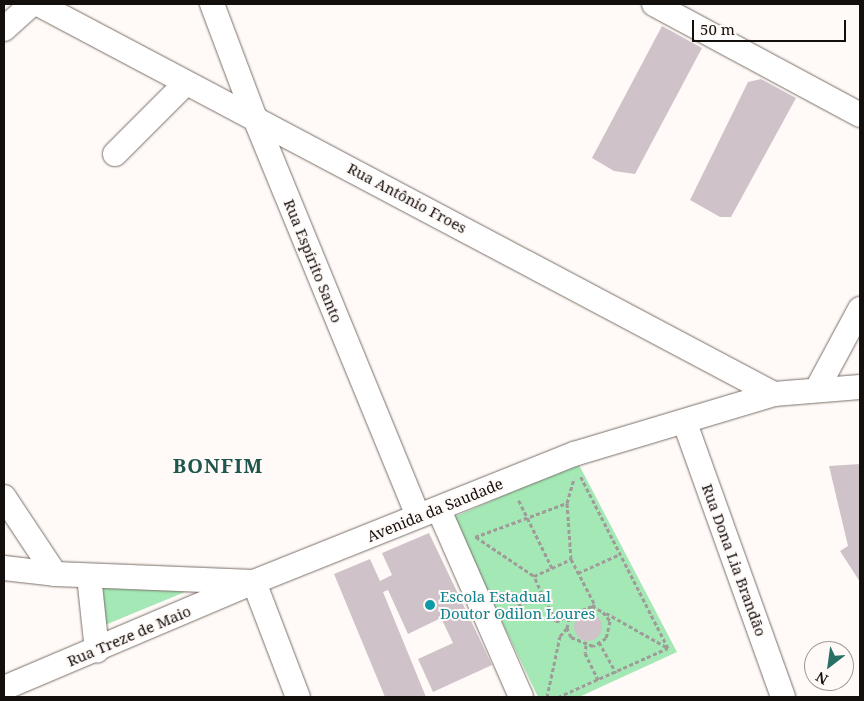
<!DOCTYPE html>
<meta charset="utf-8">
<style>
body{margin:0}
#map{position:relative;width:864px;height:701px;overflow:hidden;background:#fffaf7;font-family:"Noto Serif",serif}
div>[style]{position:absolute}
.green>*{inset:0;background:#a3e8b5}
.building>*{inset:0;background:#cfc3c9}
.round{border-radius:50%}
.path>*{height:3px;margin-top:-1.5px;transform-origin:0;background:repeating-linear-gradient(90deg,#9f9b98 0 4px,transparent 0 6.5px)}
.roads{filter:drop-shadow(0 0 1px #7a6f69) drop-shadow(0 0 1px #7a6f69)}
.minor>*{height:24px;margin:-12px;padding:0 12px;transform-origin:12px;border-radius:12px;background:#fff}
.dots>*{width:14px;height:14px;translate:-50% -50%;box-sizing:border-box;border:2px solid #fffaf7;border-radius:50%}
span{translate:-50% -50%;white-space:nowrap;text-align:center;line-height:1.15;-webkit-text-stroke:4px #fffaf7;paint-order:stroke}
.street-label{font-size:15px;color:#130f0c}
.culture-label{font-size:15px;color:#0d838f}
.left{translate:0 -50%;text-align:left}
.district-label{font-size:20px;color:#1e564e;font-weight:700;letter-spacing:1px}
.frame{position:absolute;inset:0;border:5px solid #130f0c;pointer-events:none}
.north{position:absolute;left:804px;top:641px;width:50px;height:50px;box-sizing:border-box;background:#fffaf7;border:1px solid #a19c99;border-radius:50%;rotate:210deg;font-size:14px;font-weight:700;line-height:20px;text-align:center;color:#130f0c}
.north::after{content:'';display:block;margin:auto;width:18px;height:22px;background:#286f65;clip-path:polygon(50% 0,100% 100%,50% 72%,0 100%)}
.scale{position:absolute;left:692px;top:20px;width:154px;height:22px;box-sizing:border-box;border:2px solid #130f0c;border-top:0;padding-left:6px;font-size:15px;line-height:18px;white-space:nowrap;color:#130f0c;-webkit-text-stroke:4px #fffaf7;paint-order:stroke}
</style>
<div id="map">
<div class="green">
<div style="clip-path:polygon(578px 463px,677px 652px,579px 697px,538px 697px,452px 518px)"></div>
<div style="clip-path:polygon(103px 587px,197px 587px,105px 625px)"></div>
</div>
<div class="building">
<div style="clip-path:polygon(662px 26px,702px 48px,635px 174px,614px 171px,592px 158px)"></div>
<div style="clip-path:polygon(761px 79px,796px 98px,731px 217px,720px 217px,690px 200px,748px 82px)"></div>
<div style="clip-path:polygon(860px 464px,860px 582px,840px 551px,848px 546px,829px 466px)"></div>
<div style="clip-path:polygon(429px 533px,492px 665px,433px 692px,418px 659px,453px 643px,441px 618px,408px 634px,388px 590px,383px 592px,426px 697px,385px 697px,334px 574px,370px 559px,380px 581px,392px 575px,382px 553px)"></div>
<div class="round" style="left:574px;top:613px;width:28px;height:28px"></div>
</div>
<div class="path">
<div style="left:475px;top:537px;width:98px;rotate:-20.3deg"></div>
<div style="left:476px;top:537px;width:70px;rotate:33.9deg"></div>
<div style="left:534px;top:576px;width:20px;rotate:-24deg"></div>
<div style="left:552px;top:568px;width:77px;rotate:-116.2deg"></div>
<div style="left:571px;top:559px;width:56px;rotate:-94.1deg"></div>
<div style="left:567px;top:503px;width:26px;rotate:-74deg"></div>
<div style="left:552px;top:568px;width:21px;rotate:-25deg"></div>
<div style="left:571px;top:559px;width:52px;rotate:62.4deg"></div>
<div style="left:595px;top:605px;width:3px;rotate:162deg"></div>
<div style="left:578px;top:573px;width:46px;rotate:-24.3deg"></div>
<div style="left:542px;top:594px;width:31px;rotate:63deg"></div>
<div style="left:556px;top:622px;width:16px;rotate:-27deg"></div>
<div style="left:570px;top:615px;width:24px;rotate:-22deg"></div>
<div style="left:592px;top:606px;width:13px;rotate:29deg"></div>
<div style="left:603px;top:612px;width:11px;rotate:52deg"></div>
<div style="left:610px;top:621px;width:17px;rotate:103deg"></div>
<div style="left:606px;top:638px;width:15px;rotate:148deg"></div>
<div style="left:593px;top:646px;width:24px;rotate:-158deg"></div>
<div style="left:571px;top:637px;width:10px;rotate:-114deg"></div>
<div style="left:567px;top:628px;width:13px;rotate:-77deg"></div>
<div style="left:506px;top:611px;width:40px;rotate:-25deg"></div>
<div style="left:542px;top:594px;width:20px;rotate:-114deg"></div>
<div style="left:606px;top:613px;width:71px;rotate:29.4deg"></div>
<div style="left:599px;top:642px;width:35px;rotate:61deg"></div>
<div style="left:586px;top:645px;width:8px;rotate:97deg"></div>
<div style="left:585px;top:653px;width:30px;rotate:64deg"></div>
<div style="left:547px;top:697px;width:62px;rotate:-78deg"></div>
<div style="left:560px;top:636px;width:11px;rotate:-49deg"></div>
<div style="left:558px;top:697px;width:120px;rotate:-24deg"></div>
<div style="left:668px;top:648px;width:194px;rotate:-117deg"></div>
</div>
<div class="roads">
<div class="minor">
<div style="left:38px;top:4px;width:833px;rotate:27.92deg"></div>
<div style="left:212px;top:4px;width:120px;rotate:69.4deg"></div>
<div style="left:254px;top:116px;width:432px;rotate:67.7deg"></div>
<div style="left:654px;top:4px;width:234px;rotate:28.3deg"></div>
<div style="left:4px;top:29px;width:38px;rotate:-42deg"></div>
<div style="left:115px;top:154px;width:100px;rotate:-45deg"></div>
<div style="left:817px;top:389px;width:91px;rotate:-61.7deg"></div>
<div style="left:685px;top:423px;width:291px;rotate:70.3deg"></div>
<div style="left:4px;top:497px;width:92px;rotate:56.5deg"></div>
<div style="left:439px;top:510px;width:204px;rotate:66.3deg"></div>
<div style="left:4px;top:568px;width:51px;rotate:6.7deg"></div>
<div style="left:55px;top:574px;width:199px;rotate:2.3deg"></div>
<div style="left:254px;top:582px;width:345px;rotate:-21.8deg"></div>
<div style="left:574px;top:454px;width:209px;rotate:-16.7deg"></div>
<div style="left:774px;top:394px;width:86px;rotate:-4.7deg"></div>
<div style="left:89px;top:576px;width:75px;rotate:83.9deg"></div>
<div style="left:4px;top:688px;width:272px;rotate:-23deg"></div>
<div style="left:254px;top:582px;width:123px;rotate:69.1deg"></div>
</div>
</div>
<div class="dots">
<div style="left:430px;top:605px;background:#0f9aa8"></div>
</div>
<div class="street-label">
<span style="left:407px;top:198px;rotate:28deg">Rua Antônio Froes</span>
<span style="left:313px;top:261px;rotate:68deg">Rua Espírito Santo</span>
<span style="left:435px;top:510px;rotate:-22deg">Avenida da Saudade</span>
<span style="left:734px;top:560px;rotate:70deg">Rua Dona Lia Brandão</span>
<span style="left:129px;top:636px;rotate:-23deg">Rua Treze de Maio</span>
</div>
<div class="culture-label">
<span class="left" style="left:440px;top:605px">Escola Estadual<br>Doutor Odilon Loures</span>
</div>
<div class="district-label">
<span style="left:218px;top:465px">BONFIM</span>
</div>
<div class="frame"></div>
<div class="north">N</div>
<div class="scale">50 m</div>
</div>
